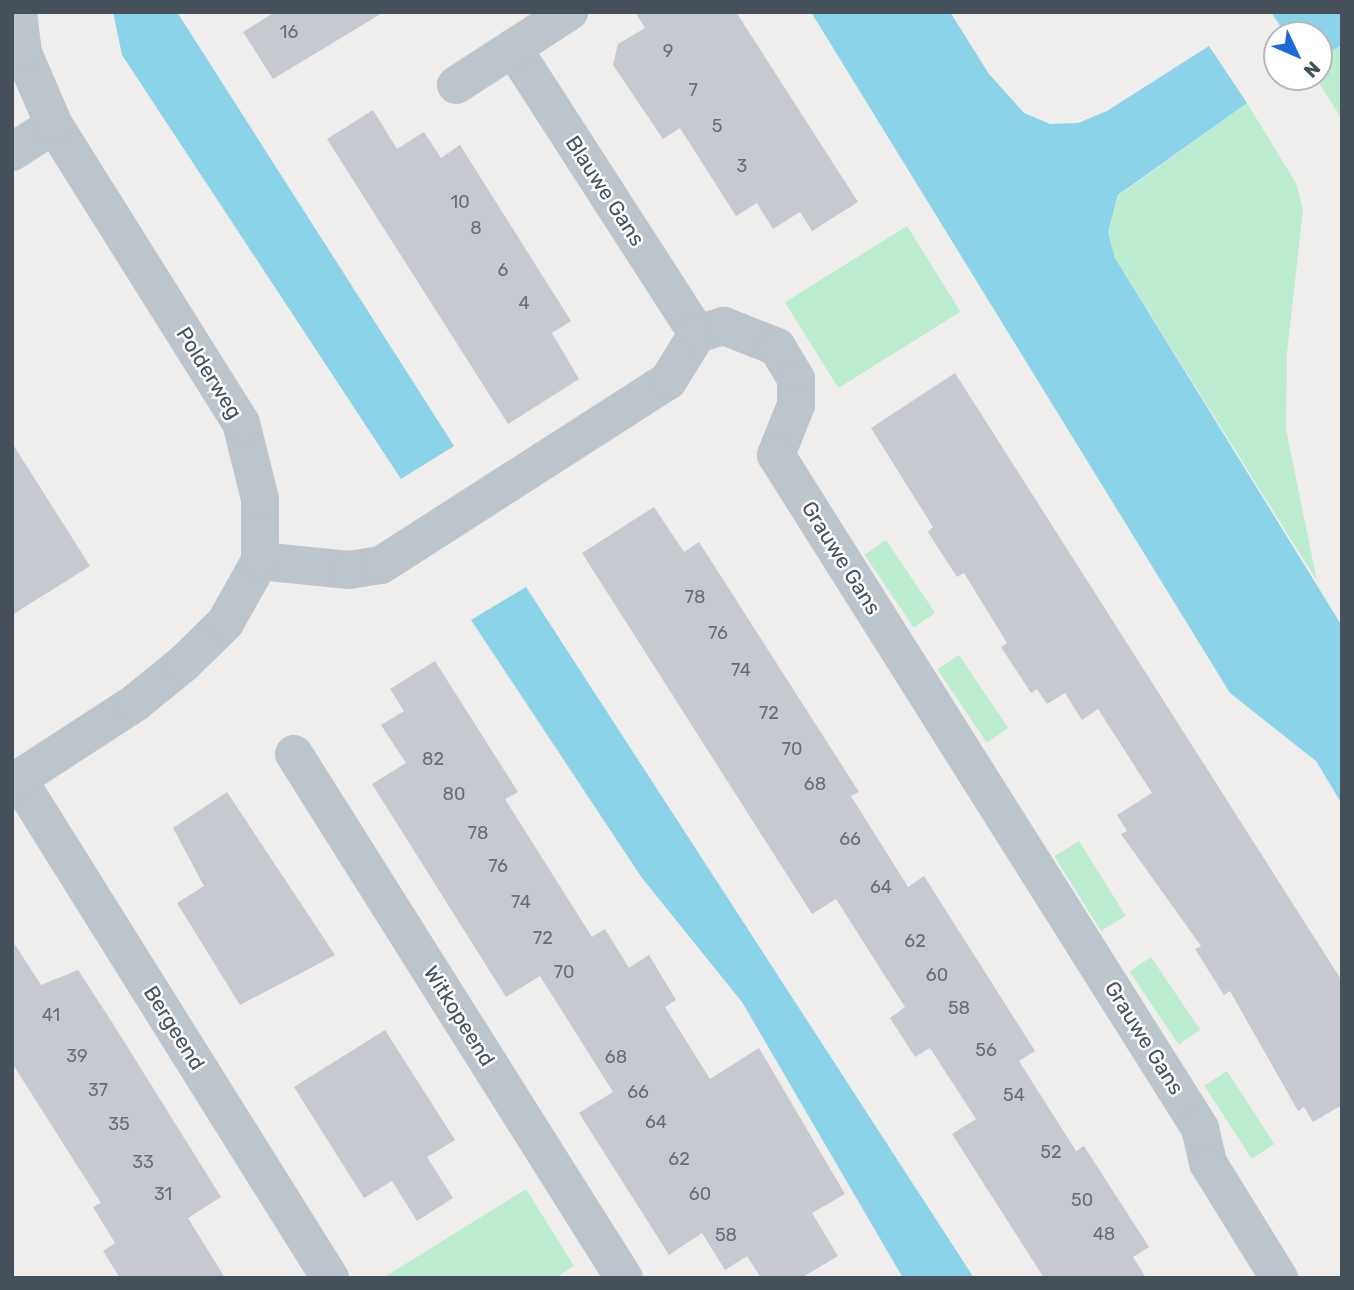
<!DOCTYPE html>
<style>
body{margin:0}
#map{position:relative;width:1354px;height:1290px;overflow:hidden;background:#f0eded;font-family:Rubik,sans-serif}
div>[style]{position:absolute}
.green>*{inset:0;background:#bcedd1;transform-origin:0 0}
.water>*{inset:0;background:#8bd3e9}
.building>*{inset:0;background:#c7c9d0}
.minor>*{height:38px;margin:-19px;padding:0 19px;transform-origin:19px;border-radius:19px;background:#bcc4cc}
.tertiary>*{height:38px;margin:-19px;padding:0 19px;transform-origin:19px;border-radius:19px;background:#bcc4cc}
span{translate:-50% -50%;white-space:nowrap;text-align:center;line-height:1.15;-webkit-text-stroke:5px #fff;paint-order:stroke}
.number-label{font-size:18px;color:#666e78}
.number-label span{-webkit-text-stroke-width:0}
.street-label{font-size:21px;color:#46505a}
.frame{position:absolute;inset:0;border:14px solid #46505a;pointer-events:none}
.north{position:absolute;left:1263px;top:21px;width:70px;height:70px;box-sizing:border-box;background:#fff;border:2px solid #b5b9bd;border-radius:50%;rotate:134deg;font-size:19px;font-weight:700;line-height:28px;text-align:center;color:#46505a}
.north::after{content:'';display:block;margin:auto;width:24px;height:32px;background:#1e6ada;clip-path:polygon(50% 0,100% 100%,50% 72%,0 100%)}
</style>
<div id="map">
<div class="green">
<div style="clip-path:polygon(1342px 45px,1342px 119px,1315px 77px,1319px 59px)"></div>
<div style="clip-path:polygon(1247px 103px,1296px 183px,1303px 210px,1287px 352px,1286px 429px,1317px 581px,1115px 258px,1108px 232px,1118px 196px)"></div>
<div style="left:907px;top:226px;width:101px;height:144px;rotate:58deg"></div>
<div style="left:886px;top:540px;width:88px;height:26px;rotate:56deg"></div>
<div style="left:959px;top:655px;width:88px;height:26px;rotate:56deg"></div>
<div style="left:1079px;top:841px;width:88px;height:29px;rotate:58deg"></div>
<div style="left:1151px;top:957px;width:88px;height:26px;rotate:56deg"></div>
<div style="left:1227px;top:1071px;width:87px;height:27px;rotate:57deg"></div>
<div style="clip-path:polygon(526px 1189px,574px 1266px,555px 1278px,383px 1278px)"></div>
</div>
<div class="water">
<div style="clip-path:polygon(113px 12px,177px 12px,454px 446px,401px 479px,122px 55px)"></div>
<div style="clip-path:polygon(811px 12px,950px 12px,989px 74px,1024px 113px,1050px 124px,1078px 123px,1107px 111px,1209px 46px,1247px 103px,1118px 195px,1108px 232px,1115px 258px,1342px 626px,1342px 804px,1316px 761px,1230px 693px)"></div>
<div style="clip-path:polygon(1271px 12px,1342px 12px,1342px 45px,1319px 59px,1319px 35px,1286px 35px)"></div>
<div style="clip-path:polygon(526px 587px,974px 1278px,903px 1278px,742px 1002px,642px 878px,471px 620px)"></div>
</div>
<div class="building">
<div style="clip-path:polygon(275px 12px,384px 12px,273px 79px,243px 32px)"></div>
<div style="clip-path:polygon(635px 12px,736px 12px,858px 202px,812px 231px,800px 212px,773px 229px,757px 203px,736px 216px,680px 128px,663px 139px,613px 65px,618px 44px,645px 28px)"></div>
<div style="clip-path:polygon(373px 110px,397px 149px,424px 132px,441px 158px,460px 145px,571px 321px,552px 333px,579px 379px,508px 424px,327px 139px)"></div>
<div style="clip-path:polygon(955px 373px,1342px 981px,1342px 1105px,1313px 1122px,1304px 1107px,1298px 1111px,1230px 991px,1224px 995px,1195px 949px,1201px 946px,1121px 834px,1127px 831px,1117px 815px,1152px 793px,1098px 709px,1082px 720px,1065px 693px,1047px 704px,1037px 689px,1031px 693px,1001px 647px,1007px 643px,964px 573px,957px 577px,942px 554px,928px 532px,933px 527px,871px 428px)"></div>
<div style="clip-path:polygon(12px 443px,90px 566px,12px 615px)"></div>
<div style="clip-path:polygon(654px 507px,684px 552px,699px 542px,859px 792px,851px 796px,908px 887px,924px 876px,1035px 1051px,1019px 1061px,1076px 1151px,1084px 1146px,1149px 1247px,1133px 1257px,1146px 1278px,1044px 1278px,952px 1134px,976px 1119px,930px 1048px,915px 1057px,890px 1018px,905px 1007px,883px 973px,836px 899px,812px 914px,582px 553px)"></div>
<div style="clip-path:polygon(435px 661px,518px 792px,505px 799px,592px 937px,605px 929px,629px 968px,649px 955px,676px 1000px,665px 1007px,710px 1079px,759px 1048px,845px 1194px,812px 1213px,838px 1256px,801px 1278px,761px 1278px,747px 1256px,725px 1270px,702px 1233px,669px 1255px,579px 1113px,613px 1092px,540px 976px,506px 997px,372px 784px,406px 763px,381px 725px,404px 711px,390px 689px)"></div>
<div style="clip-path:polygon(227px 792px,335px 955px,240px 1005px,177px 903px,204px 886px,173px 828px)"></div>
<div style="clip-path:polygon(12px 940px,41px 985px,78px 970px,110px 1019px,221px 1197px,188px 1218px,225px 1278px,120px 1278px,103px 1251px,115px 1243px,93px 1207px,101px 1203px,12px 1063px)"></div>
<div style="clip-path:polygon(385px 1030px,455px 1140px,427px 1157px,453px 1198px,417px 1221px,392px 1181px,364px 1198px,294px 1087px)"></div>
</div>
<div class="minor">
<div style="left:513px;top:48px;width:340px;rotate:57.2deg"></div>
<div style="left:456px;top:85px;width:135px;rotate:-32.9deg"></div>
<div style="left:12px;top:152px;width:50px;rotate:-32.7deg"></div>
<div style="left:260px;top:561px;width:89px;rotate:5.8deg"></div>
<div style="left:349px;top:570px;width:32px;rotate:-9deg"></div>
<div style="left:381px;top:565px;width:341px;rotate:-32.7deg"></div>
<div style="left:668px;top:381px;width:55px;rotate:-58.3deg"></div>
<div style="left:697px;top:334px;width:28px;rotate:-17deg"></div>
<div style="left:724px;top:326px;width:57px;rotate:21.6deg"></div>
<div style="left:777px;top:347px;width:37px;rotate:59deg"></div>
<div style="left:796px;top:379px;width:26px;rotate:90deg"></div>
<div style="left:796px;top:405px;width:54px;rotate:111.8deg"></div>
<div style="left:776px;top:455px;width:795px;rotate:57.79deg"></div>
<div style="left:1200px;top:1128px;width:36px;rotate:77deg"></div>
<div style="left:1208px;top:1163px;width:135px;rotate:58.3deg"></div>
<div style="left:294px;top:754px;width:619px;rotate:57.8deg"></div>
<div style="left:18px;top:779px;width:589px;rotate:57.98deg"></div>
</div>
<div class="tertiary">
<div style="left:12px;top:783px;width:147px;rotate:-33deg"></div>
<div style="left:135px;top:703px;width:63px;rotate:-39.2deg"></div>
<div style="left:184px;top:663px;width:57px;rotate:-44.3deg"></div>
<div style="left:225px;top:623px;width:71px;rotate:-60.6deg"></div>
<div style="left:260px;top:561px;width:62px;rotate:-90deg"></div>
<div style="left:260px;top:499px;width:78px;rotate:-104deg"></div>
<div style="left:241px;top:423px;width:352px;rotate:-122.1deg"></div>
<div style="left:54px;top:125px;width:78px;rotate:-113.3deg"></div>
<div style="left:23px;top:53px;width:41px;rotate:-97deg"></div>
</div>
<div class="number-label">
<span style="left:289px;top:32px">16</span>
<span style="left:668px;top:51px">9</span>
<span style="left:693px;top:90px">7</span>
<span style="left:717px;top:126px">5</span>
<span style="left:742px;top:166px">3</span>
<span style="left:460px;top:202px">10</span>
<span style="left:476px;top:228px">8</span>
<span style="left:503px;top:270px">6</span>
<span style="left:524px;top:303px">4</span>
<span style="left:695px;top:597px">78</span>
<span style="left:718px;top:633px">76</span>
<span style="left:741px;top:670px">74</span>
<span style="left:769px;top:713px">72</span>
<span style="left:792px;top:749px">70</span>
<span style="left:433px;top:759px">82</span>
<span style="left:815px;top:784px">68</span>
<span style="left:454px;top:794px">80</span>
<span style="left:478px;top:833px">78</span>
<span style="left:850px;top:839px">66</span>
<span style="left:498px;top:866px">76</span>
<span style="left:881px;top:887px">64</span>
<span style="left:521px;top:902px">74</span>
<span style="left:543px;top:938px">72</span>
<span style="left:915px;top:941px">62</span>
<span style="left:564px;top:972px">70</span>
<span style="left:937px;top:975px">60</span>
<span style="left:959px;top:1008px">58</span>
<span style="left:51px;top:1015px">41</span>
<span style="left:986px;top:1050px">56</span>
<span style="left:77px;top:1056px">39</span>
<span style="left:616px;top:1057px">68</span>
<span style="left:98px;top:1090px">37</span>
<span style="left:638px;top:1092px">66</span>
<span style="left:1014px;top:1095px">54</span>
<span style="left:656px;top:1122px">64</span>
<span style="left:119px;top:1124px">35</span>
<span style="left:1051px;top:1152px">52</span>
<span style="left:679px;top:1159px">62</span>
<span style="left:143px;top:1162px">33</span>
<span style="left:163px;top:1194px">31</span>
<span style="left:700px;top:1194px">60</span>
<span style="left:1082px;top:1200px">50</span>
<span style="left:1104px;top:1234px">48</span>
<span style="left:726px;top:1235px">58</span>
</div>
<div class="street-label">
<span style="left:605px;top:191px;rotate:57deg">Blauwe Gans</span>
<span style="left:209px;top:373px;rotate:58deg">Polderweg</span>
<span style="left:841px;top:558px;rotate:58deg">Grauwe Gans</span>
<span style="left:459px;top:1016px;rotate:58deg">Witkopeend</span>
<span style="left:174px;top:1028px;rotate:58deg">Bergeend</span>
<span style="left:1144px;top:1038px;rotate:58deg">Grauwe Gans</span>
</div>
<div class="frame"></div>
<div class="north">N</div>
</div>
